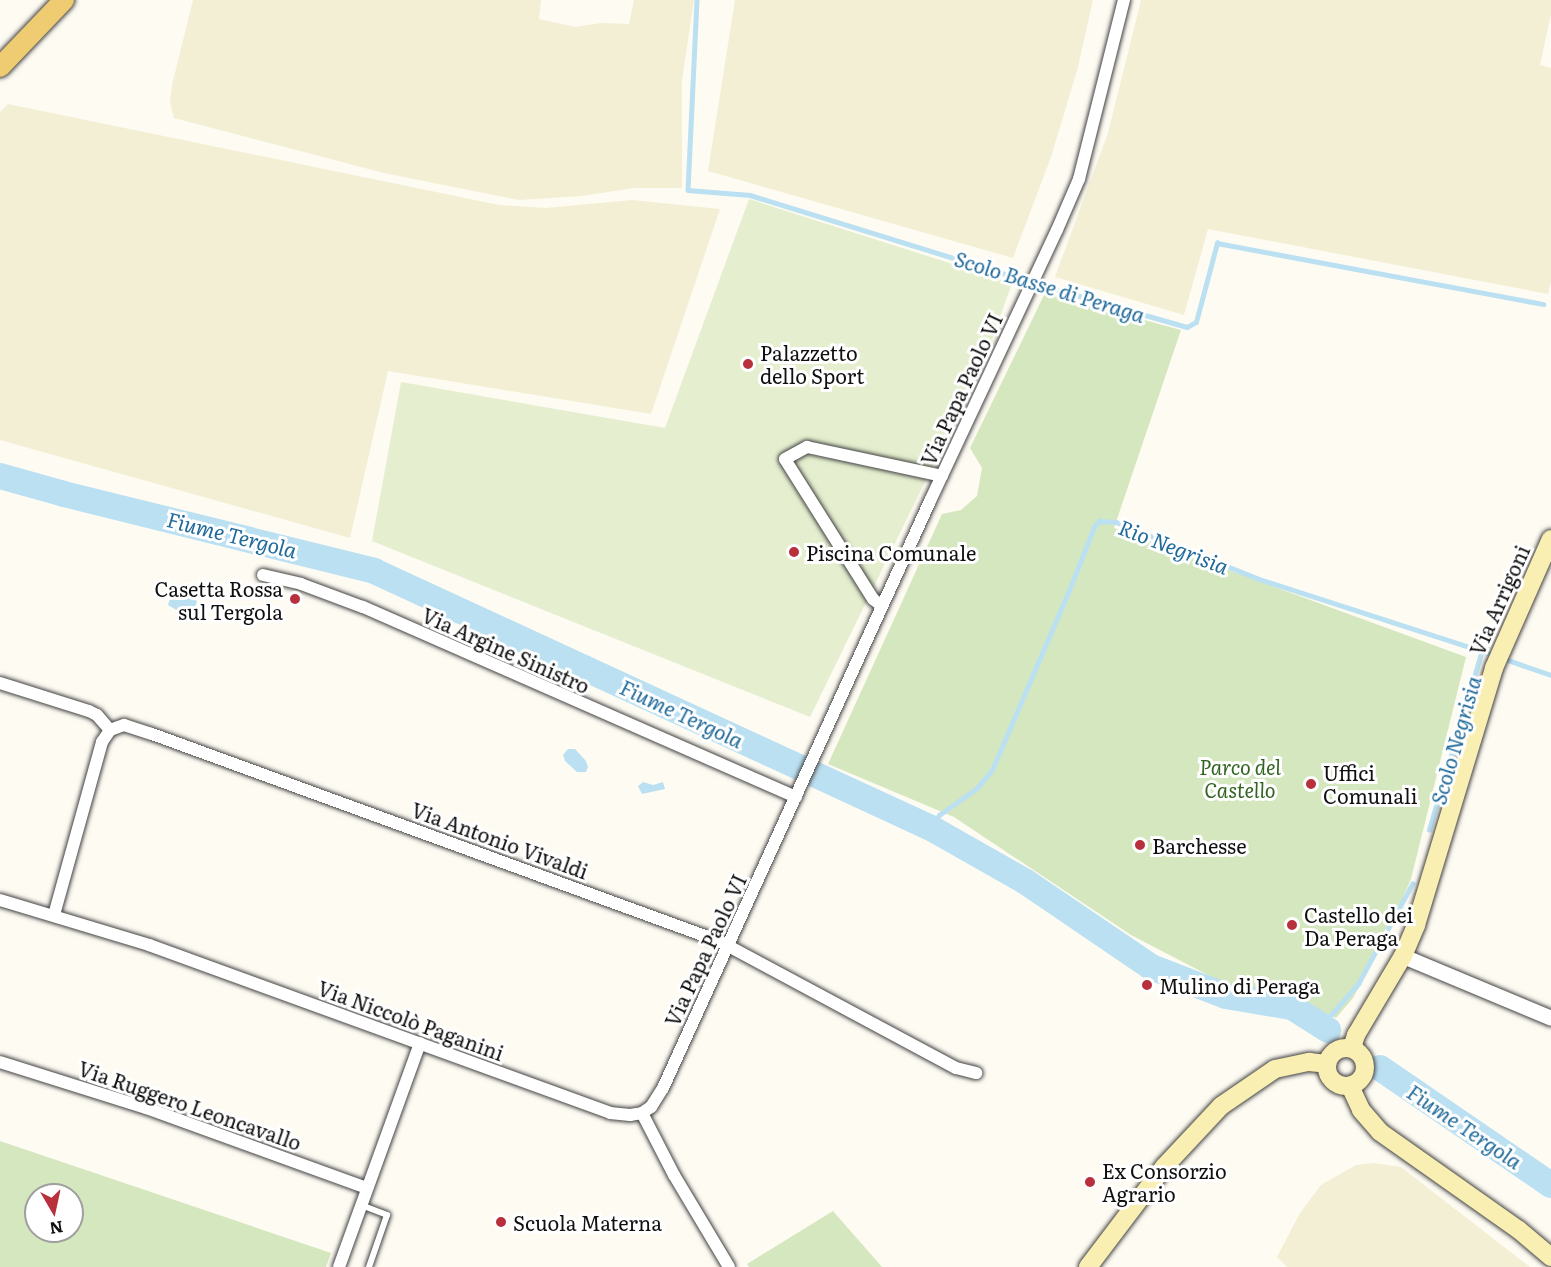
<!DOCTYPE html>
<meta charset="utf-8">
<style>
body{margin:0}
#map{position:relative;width:1551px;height:1267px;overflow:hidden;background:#fefbf3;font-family:Literata,serif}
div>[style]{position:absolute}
.farmland>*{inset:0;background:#f3efd4}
.green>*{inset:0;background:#d5e7be}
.pitch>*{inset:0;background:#e5efcf}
.water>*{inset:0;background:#bbe0f2}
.stream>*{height:4.5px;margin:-2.25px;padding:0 2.25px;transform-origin:2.25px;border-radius:2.25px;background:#bbe0f2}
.river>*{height:26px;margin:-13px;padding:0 13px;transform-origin:13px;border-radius:13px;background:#bbe0f2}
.roads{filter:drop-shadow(0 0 2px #434343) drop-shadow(0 0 2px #434343)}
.service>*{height:6px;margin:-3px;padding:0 3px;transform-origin:3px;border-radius:3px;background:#fff}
.minor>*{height:12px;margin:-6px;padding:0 6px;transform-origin:6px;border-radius:6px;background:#fff}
.tertiary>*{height:15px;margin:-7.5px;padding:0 7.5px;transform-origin:7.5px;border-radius:7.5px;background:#fff}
.secondary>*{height:18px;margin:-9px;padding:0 9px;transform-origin:9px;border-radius:9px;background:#faefb2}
.secondary>.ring{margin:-9px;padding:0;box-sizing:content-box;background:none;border:18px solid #faefb2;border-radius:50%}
.primary>*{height:20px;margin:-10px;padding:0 10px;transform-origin:10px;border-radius:10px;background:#efcc72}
.dots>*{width:16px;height:16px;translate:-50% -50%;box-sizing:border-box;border:3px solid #fff;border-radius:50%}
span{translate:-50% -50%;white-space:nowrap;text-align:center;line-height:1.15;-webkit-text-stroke:6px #fff;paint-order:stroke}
.poi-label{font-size:20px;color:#101010}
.left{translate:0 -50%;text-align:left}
.right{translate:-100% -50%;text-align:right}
.street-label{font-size:20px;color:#101010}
.park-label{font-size:20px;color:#336423;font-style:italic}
.water-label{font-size:21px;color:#206a9a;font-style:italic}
.north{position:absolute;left:24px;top:1183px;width:60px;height:60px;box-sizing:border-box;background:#fff;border:2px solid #9f9f9f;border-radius:50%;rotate:171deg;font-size:16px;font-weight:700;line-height:24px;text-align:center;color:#101010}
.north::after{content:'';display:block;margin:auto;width:21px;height:27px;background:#b7303c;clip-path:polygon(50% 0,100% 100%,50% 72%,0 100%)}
</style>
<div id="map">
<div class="farmland">
<div style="clip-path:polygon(193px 0,541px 0,539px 19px,575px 27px,601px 23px,629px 24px,634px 0,694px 0,682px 80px,682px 188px,634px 188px,582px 196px,519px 200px,384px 173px,174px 118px,170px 102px,172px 85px)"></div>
<div style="clip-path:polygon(735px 0,1093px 0,1078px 67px,1051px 157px,1013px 258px,708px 171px)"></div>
<div style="clip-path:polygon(1141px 0,1551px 0,1551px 14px,1540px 65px,1551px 68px,1551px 282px,1548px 294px,1208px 229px,1184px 315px,1055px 277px,1108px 133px)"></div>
<div style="clip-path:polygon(8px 104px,499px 205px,546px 208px,632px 200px,720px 209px,651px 414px,388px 371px,350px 538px,0 440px,0 112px)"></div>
<div style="clip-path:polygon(1374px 1163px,1401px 1167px,1530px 1267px,1287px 1267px,1277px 1257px,1300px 1213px,1321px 1185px,1356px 1165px)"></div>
</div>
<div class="green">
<div style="clip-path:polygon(1045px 293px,1181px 330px,1114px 528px,1466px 657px,1411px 879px,1382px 945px,1353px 998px,1336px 1018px,1294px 999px,1231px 987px,1131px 935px,954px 817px,828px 764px,942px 514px,961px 510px,977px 496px,982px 468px,970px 448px)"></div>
<div style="clip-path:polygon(evenodd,0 1141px,331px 1253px,326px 1267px,0 1267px,0 1141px,36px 1195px,72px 1195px,72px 1231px,36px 1231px,36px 1195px)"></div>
<div style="clip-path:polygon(833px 1211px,882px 1267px,749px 1267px,747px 1264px)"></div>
</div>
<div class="pitch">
<div style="clip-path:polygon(749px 199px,1012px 283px,986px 357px,810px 717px,372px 541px,401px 382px,665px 428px)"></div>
</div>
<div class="water">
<div style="clip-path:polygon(172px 592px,197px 601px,193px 614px,185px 615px,168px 605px)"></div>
<div style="clip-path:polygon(568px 749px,575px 749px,586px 761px,588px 767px,586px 772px,577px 772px,565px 761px,563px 755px)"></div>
<div style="clip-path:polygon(643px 782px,653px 785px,663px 782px,665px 789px,642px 794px,638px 786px)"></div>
</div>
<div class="stream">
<div style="left:697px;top:0;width:190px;rotate:92.7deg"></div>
<div style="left:688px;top:190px;width:62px;rotate:4.6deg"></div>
<div style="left:750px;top:195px;width:315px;rotate:17.2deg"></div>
<div style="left:1051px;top:288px;width:141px;rotate:16deg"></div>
<div style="left:1187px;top:327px;width:10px;rotate:-29deg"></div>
<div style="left:1196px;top:322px;width:82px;rotate:-75.1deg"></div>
<div style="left:1217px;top:243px;width:332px;rotate:10.6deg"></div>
<div style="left:1502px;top:658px;width:52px;rotate:19.1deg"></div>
<div style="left:931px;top:828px;width:15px;rotate:-58deg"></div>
<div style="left:939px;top:815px;width:47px;rotate:-35.4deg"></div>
<div style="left:977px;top:788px;width:23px;rotate:-50deg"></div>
<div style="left:992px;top:770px;width:193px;rotate:-66.8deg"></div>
<div style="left:1068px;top:593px;width:71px;rotate:-68.5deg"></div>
<div style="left:1094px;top:527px;width:8px;rotate:-50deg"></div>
<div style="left:1099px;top:521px;width:17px;rotate:3deg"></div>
<div style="left:1116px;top:522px;width:154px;rotate:21.7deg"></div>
<div style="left:1259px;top:579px;width:248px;rotate:17.9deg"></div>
<div style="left:1429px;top:830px;width:188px;rotate:-73.6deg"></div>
<div style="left:1322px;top:1025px;width:55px;rotate:-48.7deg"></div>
<div style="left:1358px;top:984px;width:114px;rotate:-61.6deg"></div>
</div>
<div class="river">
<div style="left:0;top:476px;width:66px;rotate:15.7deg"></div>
<div style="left:64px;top:494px;width:319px;rotate:13.9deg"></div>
<div style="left:374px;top:571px;width:613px;rotate:24.77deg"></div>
<div style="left:931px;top:828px;width:109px;rotate:29.6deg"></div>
<div style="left:1026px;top:882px;width:151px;rotate:34.2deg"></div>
<div style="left:1151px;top:967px;width:80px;rotate:21.1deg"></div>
<div style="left:1226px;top:996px;width:67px;rotate:9.5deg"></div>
<div style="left:1292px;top:1007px;width:43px;rotate:32.6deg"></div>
<div style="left:1380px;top:1068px;width:207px;rotate:34.4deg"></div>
</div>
<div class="roads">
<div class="service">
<div style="left:361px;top:1205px;width:28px;rotate:21deg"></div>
<div style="left:387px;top:1215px;width:55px;rotate:109.1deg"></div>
</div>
<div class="minor">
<div style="left:263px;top:575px;width:39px;rotate:13deg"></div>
<div style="left:301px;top:584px;width:66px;rotate:20.4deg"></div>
<div style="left:363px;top:607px;width:473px;rotate:23.7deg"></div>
<div style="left:882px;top:606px;width:11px;rotate:-142deg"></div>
<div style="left:873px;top:599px;width:165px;rotate:-122.2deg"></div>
<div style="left:785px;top:459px;width:25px;rotate:-29deg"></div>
<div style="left:807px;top:447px;width:138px;rotate:12.1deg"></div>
<div style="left:0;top:683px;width:93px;rotate:17.5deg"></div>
<div style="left:89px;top:711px;width:9px;rotate:27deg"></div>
<div style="left:97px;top:715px;width:20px;rotate:49deg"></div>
<div style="left:110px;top:730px;width:15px;rotate:-20deg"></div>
<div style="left:124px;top:725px;width:29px;rotate:18deg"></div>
<div style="left:152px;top:734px;width:604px;rotate:20.06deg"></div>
<div style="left:719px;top:941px;width:269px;rotate:28.2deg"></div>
<div style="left:956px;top:1068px;width:21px;rotate:14deg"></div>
<div style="left:0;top:900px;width:156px;rotate:16.8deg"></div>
<div style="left:149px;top:945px;width:491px;rotate:20deg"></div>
<div style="left:610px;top:1113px;width:20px;rotate:6deg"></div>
<div style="left:630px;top:1115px;width:12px;rotate:-9deg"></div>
<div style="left:642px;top:1113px;width:11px;rotate:-34deg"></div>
<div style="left:651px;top:1107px;width:22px;rotate:-58deg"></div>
<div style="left:663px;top:1088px;width:645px;rotate:-65.54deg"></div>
<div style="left:930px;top:501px;width:299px;rotate:-64.9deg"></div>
<div style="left:1057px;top:230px;width:56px;rotate:-66.7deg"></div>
<div style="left:1079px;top:179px;width:185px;rotate:-75.9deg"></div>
<div style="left:54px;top:915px;width:180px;rotate:-74.5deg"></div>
<div style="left:102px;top:742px;width:14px;rotate:-56deg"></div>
<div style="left:0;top:1062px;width:153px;rotate:17.5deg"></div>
<div style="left:146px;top:1108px;width:235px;rotate:19.9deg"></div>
<div style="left:642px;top:1113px;width:70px;rotate:62.7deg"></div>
<div style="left:674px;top:1175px;width:107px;rotate:59.1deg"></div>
<div style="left:339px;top:1267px;width:238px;rotate:-70.1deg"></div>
</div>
<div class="tertiary">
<div style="left:1403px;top:956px;width:160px;rotate:22.7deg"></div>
</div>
<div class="secondary">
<div class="ring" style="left:1327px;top:1048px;width:20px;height:20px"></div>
<div style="left:1352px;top:1048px;width:14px;rotate:-73deg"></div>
<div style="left:1356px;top:1035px;width:92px;rotate:-59.3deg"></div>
<div style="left:1403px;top:956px;width:34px;rotate:-67deg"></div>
<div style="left:1416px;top:925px;width:269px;rotate:-73.1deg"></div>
<div style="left:1494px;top:668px;width:141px;rotate:-66.2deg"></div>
<div style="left:1350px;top:1086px;width:26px;rotate:65deg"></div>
<div style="left:1361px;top:1110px;width:29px;rotate:49deg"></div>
<div style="left:1380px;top:1132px;width:170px;rotate:35.2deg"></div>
<div style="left:1519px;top:1230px;width:42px;rotate:40.2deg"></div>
<div style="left:1088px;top:1267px;width:126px;rotate:-52.8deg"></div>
<div style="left:1164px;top:1167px;width:83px;rotate:-46.9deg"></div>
<div style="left:1221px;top:1106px;width:65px;rotate:-34.4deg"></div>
<div style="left:1275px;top:1069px;width:35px;rotate:-12deg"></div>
<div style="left:1309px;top:1062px;width:18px;rotate:6deg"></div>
</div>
<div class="primary">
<div style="left:0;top:67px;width:93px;rotate:-46.3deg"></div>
</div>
</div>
<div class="dots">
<div style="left:748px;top:364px;background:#b7303c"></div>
<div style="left:794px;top:552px;background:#b7303c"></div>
<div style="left:295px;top:599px;background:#b7303c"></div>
<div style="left:1311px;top:784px;background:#b7303c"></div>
<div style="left:1140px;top:845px;background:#b7303c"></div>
<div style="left:1292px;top:925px;background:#b7303c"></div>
<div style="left:1147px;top:985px;background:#b7303c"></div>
<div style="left:1090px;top:1182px;background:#b7303c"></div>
<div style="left:501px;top:1222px;background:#b7303c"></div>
</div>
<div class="poi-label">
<span class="left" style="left:760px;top:364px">Palazzetto<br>dello Sport</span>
<span class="left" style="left:806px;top:552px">Piscina Comunale</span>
<span class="right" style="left:283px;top:600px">Casetta Rossa<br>sul Tergola</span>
<span class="left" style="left:1323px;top:784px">Uffici<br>Comunali</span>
<span class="left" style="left:1152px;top:845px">Barchesse</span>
<span class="left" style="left:1304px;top:926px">Castello dei<br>Da Peraga</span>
<span class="left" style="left:1159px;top:985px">Mulino di Peraga</span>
<span class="left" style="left:1102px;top:1182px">Ex Consorzio<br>Agrario</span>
<span class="left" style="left:513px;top:1222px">Scuola Materna</span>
</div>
<div class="street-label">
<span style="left:961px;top:389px;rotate:-65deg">Via Papa Paolo VI</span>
<span style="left:1499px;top:600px;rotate:-66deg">Via Arrigoni</span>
<span style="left:506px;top:650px;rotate:24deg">Via Argine Sinistro</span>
<span style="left:500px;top:840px;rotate:20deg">Via Antonio Vivaldi</span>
<span style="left:705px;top:950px;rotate:-65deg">Via Papa Paolo VI</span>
<span style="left:411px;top:1020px;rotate:20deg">Via Niccolò Paganini</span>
<span style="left:190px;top:1105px;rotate:19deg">Via Ruggero Leoncavallo</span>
</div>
<div class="park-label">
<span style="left:1240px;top:778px">Parco del<br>Castello</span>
</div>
<div class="water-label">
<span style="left:1050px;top:286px;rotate:17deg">Scolo Basse di Peraga</span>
<span style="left:232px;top:534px;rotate:14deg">Fiume Tergola</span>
<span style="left:1174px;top:546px;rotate:21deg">Rio Negrisia</span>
<span style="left:682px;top:713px;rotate:25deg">Fiume Tergola</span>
<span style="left:1455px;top:740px;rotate:-74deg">Scolo Negrisia</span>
<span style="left:1465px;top:1126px;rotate:34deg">Fiume Tergola</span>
</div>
<div class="north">N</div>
</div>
